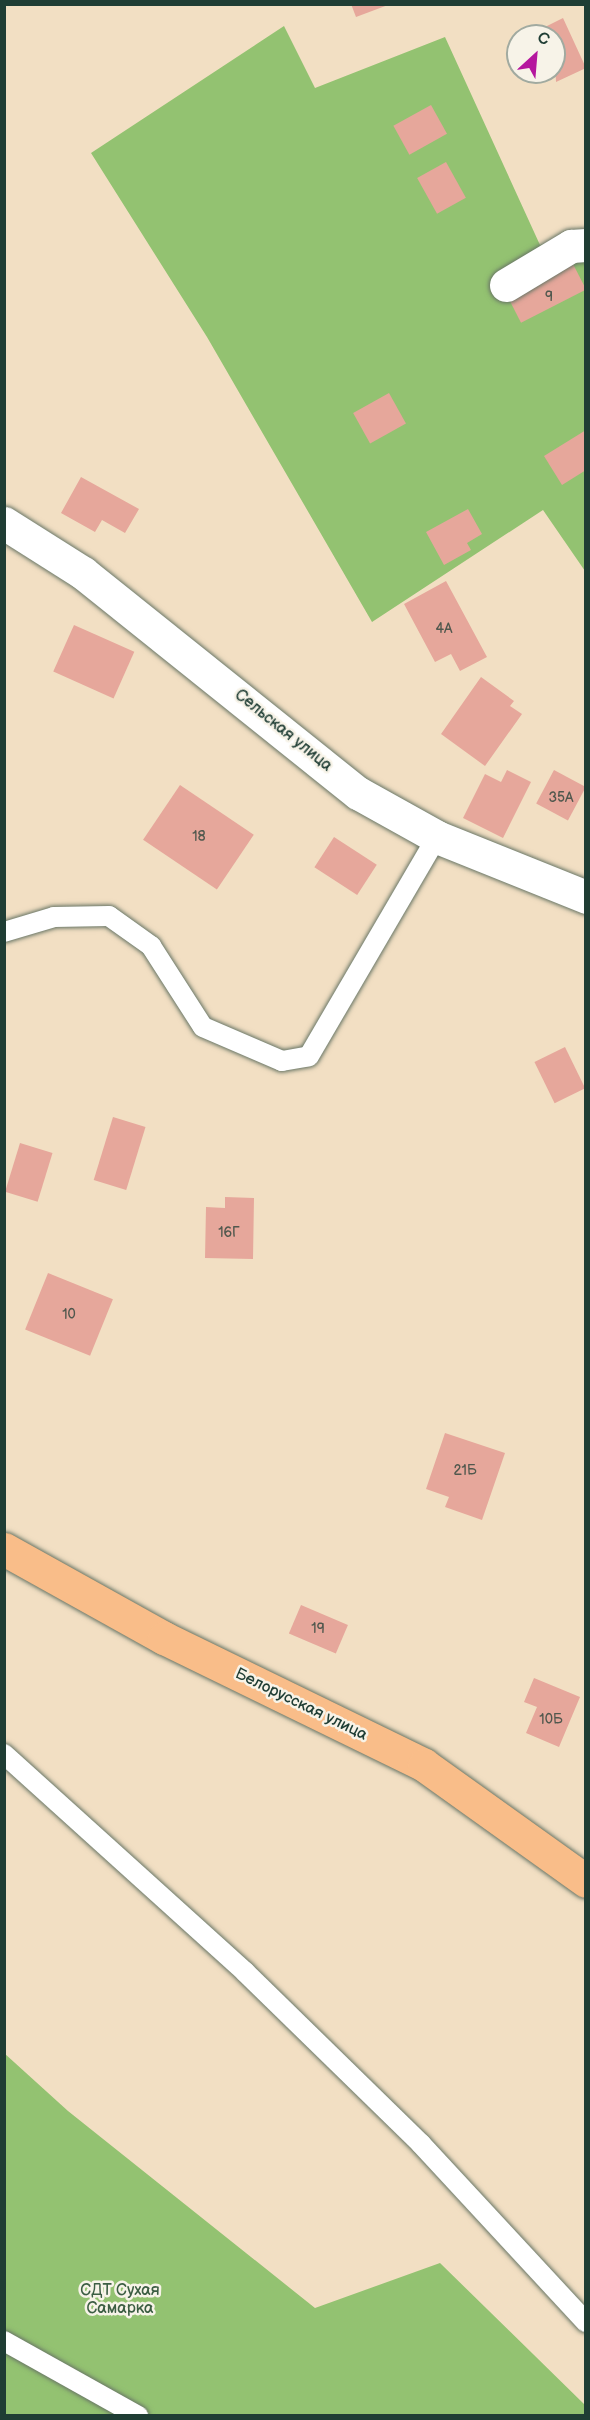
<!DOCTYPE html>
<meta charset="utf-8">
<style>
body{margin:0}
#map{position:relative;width:590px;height:2420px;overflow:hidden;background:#f2dfc3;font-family:"Balsamiq Sans",sans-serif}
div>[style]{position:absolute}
.green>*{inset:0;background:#93c271}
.building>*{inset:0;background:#e6a79b;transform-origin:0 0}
.roads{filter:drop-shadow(0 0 2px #697666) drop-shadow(0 0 2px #697666)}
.service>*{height:20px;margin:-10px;padding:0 10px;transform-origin:10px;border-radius:10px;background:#fff}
.minor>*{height:33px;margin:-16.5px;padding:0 16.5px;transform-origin:16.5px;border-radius:16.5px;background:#fff}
.primary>*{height:33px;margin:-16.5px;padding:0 16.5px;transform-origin:16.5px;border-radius:16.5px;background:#f9bd89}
span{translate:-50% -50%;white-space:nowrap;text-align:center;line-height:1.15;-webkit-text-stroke:5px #f7f3e8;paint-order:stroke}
.number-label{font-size:14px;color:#51584e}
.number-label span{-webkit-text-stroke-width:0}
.street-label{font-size:16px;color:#1f3d34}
.park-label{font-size:16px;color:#3c5e43}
.frame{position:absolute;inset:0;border:6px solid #1f3d34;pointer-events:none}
.north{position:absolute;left:506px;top:24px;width:60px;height:60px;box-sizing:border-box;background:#f7f3e8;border:2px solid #a1aaa0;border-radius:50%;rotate:26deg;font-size:16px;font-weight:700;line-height:24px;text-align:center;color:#1f3d34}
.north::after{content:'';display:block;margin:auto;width:21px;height:27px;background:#b5179e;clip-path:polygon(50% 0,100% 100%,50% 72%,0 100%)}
</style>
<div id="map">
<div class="green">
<div style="clip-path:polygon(284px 26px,315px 88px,445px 37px,540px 245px,585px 232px,585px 571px,543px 510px,372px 622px,207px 337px,91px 153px)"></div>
<div style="clip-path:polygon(4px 2053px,68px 2111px,315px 2308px,440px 2263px,585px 2405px,585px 2415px,5px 2415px)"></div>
</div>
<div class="building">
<div style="clip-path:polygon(351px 4px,388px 4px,388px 5px,356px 17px)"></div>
<div style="clip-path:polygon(563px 18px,586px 68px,556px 82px,554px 36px,533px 33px)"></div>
<div style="left:431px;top:105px;width:33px;height:43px;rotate:61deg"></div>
<div style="left:446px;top:162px;width:41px;height:33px;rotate:61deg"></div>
<div style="left:572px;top:262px;width:31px;height:73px;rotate:63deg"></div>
<div style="left:389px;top:393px;width:35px;height:41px;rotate:61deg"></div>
<div style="clip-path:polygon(586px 430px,586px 470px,562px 485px,544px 456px)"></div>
<div style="clip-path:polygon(81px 477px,139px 509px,125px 533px,102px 520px,95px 532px,61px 513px)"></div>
<div style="clip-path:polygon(468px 509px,482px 534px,467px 543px,471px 550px,444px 565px,426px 532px)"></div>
<div style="clip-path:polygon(446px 581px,487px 657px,460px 671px,451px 654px,435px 662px,404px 604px)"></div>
<div style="left:74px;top:625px;width:66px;height:51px;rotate:24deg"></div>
<div style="clip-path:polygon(481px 677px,514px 701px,510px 706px,522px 714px,485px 766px,441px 734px)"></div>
<div style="clip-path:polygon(507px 770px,531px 782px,503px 838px,463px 818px,485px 774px,501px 782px)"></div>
<div style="left:554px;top:770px;width:36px;height:38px;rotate:28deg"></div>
<div style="left:180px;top:785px;width:89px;height:66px;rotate:34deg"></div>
<div style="left:334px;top:837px;width:51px;height:36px;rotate:33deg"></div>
<div style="left:565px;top:1047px;width:46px;height:34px;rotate:64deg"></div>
<div style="left:113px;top:1117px;width:34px;height:66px;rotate:17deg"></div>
<div style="left:20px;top:1143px;width:34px;height:51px;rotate:17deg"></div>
<div style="clip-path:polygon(225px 1197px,254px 1198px,253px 1259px,205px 1258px,206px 1207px,225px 1208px)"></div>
<div style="left:48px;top:1273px;width:70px;height:61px;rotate:22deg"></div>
<div style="clip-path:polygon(445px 1433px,505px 1453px,482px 1520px,445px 1507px,449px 1497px,426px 1489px)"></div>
<div style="left:301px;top:1605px;width:51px;height:31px;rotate:23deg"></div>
<div style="clip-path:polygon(534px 1678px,580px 1697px,559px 1747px,526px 1733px,537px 1707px,524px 1702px)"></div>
</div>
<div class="roads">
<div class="service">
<div style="left:4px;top:932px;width:52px;rotate:-16.7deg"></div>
<div style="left:54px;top:917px;width:55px;rotate:-1deg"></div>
<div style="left:109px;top:916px;width:52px;rotate:35.5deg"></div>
<div style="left:151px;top:946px;width:96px;rotate:57.3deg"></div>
<div style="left:203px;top:1027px;width:86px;rotate:23.3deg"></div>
<div style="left:282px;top:1061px;width:27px;rotate:-10deg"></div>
<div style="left:309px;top:1056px;width:254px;rotate:-59.7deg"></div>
<div style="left:4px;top:1754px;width:325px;rotate:42.1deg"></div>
<div style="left:245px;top:1972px;width:246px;rotate:44.3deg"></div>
<div style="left:421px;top:2144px;width:243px;rotate:47.2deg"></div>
<div style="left:4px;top:2341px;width:154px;rotate:29.2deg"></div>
</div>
<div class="minor">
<div style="left:506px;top:285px;width:76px;rotate:-31deg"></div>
<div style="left:571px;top:246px;width:15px;rotate:-4deg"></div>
<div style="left:4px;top:523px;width:93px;rotate:32.3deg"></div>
<div style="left:83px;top:573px;width:352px;rotate:38.7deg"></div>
<div style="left:358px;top:793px;width:90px;rotate:29.1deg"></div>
<div style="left:437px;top:837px;width:161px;rotate:21.9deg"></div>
</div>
<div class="primary">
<div style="left:4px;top:1549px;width:183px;rotate:29.1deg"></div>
<div style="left:164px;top:1638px;width:289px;rotate:26deg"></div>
<div style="left:424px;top:1765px;width:199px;rotate:35.6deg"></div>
</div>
</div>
<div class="number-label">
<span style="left:549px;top:297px">9</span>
<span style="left:444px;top:629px">4А</span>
<span style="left:561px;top:798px">35А</span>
<span style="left:199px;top:837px">18</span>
<span style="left:229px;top:1233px">16Г</span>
<span style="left:69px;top:1315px">10</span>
<span style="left:465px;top:1471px">21Б</span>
<span style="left:318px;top:1629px">19</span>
<span style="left:551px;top:1720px">10Б</span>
</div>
<div class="street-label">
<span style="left:283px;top:731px;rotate:39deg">Сельская улица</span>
<span style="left:301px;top:1705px;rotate:26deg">Белорусская улица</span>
</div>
<div class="park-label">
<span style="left:120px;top:2300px">СДТ Сухая<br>Самарка</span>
</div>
<div class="frame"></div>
<div class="north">С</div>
</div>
